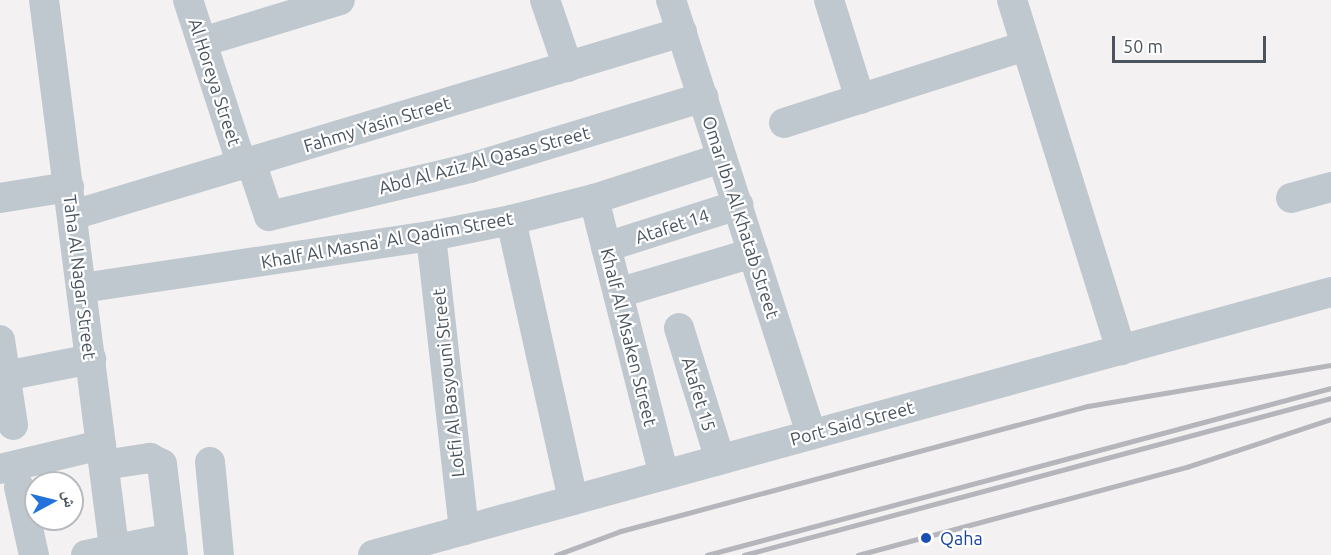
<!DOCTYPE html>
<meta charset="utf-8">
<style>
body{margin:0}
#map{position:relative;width:1331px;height:555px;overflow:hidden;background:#f3f1f1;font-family:Ubuntu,"Noto Naskh Arabic",sans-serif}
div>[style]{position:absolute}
.minor>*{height:30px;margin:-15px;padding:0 15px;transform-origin:15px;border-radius:15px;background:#c0c8cf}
.rail>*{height:4.5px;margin:-2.25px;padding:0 2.25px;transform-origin:2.25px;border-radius:2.25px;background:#b4b6bb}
.dots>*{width:16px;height:16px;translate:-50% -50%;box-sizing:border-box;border:3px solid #fff;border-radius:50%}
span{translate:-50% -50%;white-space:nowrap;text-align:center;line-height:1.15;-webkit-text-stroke:4.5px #fff;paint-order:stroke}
.street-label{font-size:18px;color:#4a545e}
.transit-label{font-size:18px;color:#164399}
.left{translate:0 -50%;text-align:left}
.north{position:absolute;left:24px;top:471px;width:60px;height:60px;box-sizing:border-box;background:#fff;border:2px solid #b7bbbf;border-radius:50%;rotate:83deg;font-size:16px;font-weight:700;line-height:24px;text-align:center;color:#4a545e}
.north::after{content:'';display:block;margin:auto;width:21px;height:27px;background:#2372db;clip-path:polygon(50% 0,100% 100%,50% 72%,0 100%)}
.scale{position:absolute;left:1112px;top:36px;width:154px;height:27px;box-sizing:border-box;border:3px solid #4a545e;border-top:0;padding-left:8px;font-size:18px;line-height:21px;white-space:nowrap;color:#4a545e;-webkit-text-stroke:4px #fff;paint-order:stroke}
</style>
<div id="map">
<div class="minor">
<div style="left:44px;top:0;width:560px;rotate:82.71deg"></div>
<div style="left:188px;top:0;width:174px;rotate:71.9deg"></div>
<div style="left:545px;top:0;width:71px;rotate:71.1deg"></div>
<div style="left:671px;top:0;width:456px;rotate:72.1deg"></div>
<div style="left:829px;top:0;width:104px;rotate:72.6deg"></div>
<div style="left:1012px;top:0;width:367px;rotate:72.7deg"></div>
<div style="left:202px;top:42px;width:144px;rotate:-16.9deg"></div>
<div style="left:784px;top:123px;width:254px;rotate:-17.7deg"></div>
<div style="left:251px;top:162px;width:57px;rotate:71.6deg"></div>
<div style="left:269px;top:216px;width:207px;rotate:-13.4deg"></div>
<div style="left:470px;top:168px;width:244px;rotate:-16.9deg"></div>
<div style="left:0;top:198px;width:70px;rotate:-9.1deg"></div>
<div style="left:1291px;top:198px;width:41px;rotate:-15.4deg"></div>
<div style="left:594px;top:199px;width:285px;rotate:75.8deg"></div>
<div style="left:73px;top:215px;width:636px;rotate:-16.73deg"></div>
<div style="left:511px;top:220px;width:287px;rotate:77.5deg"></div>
<div style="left:431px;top:236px;width:296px;rotate:83.6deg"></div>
<div style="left:606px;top:247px;width:139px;rotate:-17.7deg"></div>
<div style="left:82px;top:288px;width:353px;rotate:-8.5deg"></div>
<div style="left:431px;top:236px;width:82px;rotate:-11.3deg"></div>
<div style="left:511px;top:220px;width:86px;rotate:-14.2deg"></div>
<div style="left:594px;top:199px;width:134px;rotate:-17.8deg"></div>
<div style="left:618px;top:293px;width:141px;rotate:-16.5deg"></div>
<div style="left:679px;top:328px;width:138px;rotate:72.7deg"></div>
<div style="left:0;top:340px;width:86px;rotate:81.3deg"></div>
<div style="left:0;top:377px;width:93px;rotate:-11.2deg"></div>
<div style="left:210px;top:462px;width:93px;rotate:84.5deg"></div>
<div style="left:104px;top:465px;width:47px;rotate:-8.7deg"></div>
<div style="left:150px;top:458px;width:13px;rotate:27deg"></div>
<div style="left:162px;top:464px;width:92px;rotate:83.1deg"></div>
<div style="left:0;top:469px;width:104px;rotate:-13.4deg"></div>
<div style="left:19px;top:487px;width:70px;rotate:77.6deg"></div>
<div style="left:86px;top:555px;width:87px;rotate:-11.3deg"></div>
<div style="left:373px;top:555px;width:993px;rotate:-15.35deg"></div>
</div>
<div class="rail">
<div style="left:556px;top:555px;width:69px;rotate:-20.3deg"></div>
<div style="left:621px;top:531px;width:483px;rotate:-15deg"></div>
<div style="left:1088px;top:406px;width:246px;rotate:-9.6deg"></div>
<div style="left:707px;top:555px;width:646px;rotate:-14.98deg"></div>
<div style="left:744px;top:555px;width:608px;rotate:-14.97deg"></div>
<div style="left:858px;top:555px;width:341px;rotate:-15deg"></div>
<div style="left:1187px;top:467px;width:152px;rotate:-18.4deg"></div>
</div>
<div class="dots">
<div style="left:926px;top:538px;background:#1a4fb4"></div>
</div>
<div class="street-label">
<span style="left:215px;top:82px;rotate:72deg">Al Horeya Street</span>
<span style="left:377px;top:124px;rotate:-17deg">Fahmy Yasin Street</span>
<span style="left:484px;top:160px;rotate:-15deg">Abd Al Aziz Al Qasas Street</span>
<span style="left:741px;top:217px;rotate:72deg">Omar Ibn Al Khatab Street</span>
<span style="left:672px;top:226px;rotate:-18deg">Atafet 14</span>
<span style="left:387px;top:240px;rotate:-10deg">Khalf Al Masna' Al Qadim Street</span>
<span style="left:80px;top:277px;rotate:83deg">Taha Al Nagar Street</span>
<span style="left:629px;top:337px;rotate:76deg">Khalf Al Msaken Street</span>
<span style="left:448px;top:383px;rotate:-96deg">Lotfi Al Basyouni Street</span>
<span style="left:699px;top:394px;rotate:73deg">Atafet 15</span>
<span style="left:852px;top:423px;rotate:-15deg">Port Said Street</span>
</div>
<div class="transit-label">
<span class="left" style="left:940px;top:538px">Qaha</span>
</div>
<div class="north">ش</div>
<div class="scale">50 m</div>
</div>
